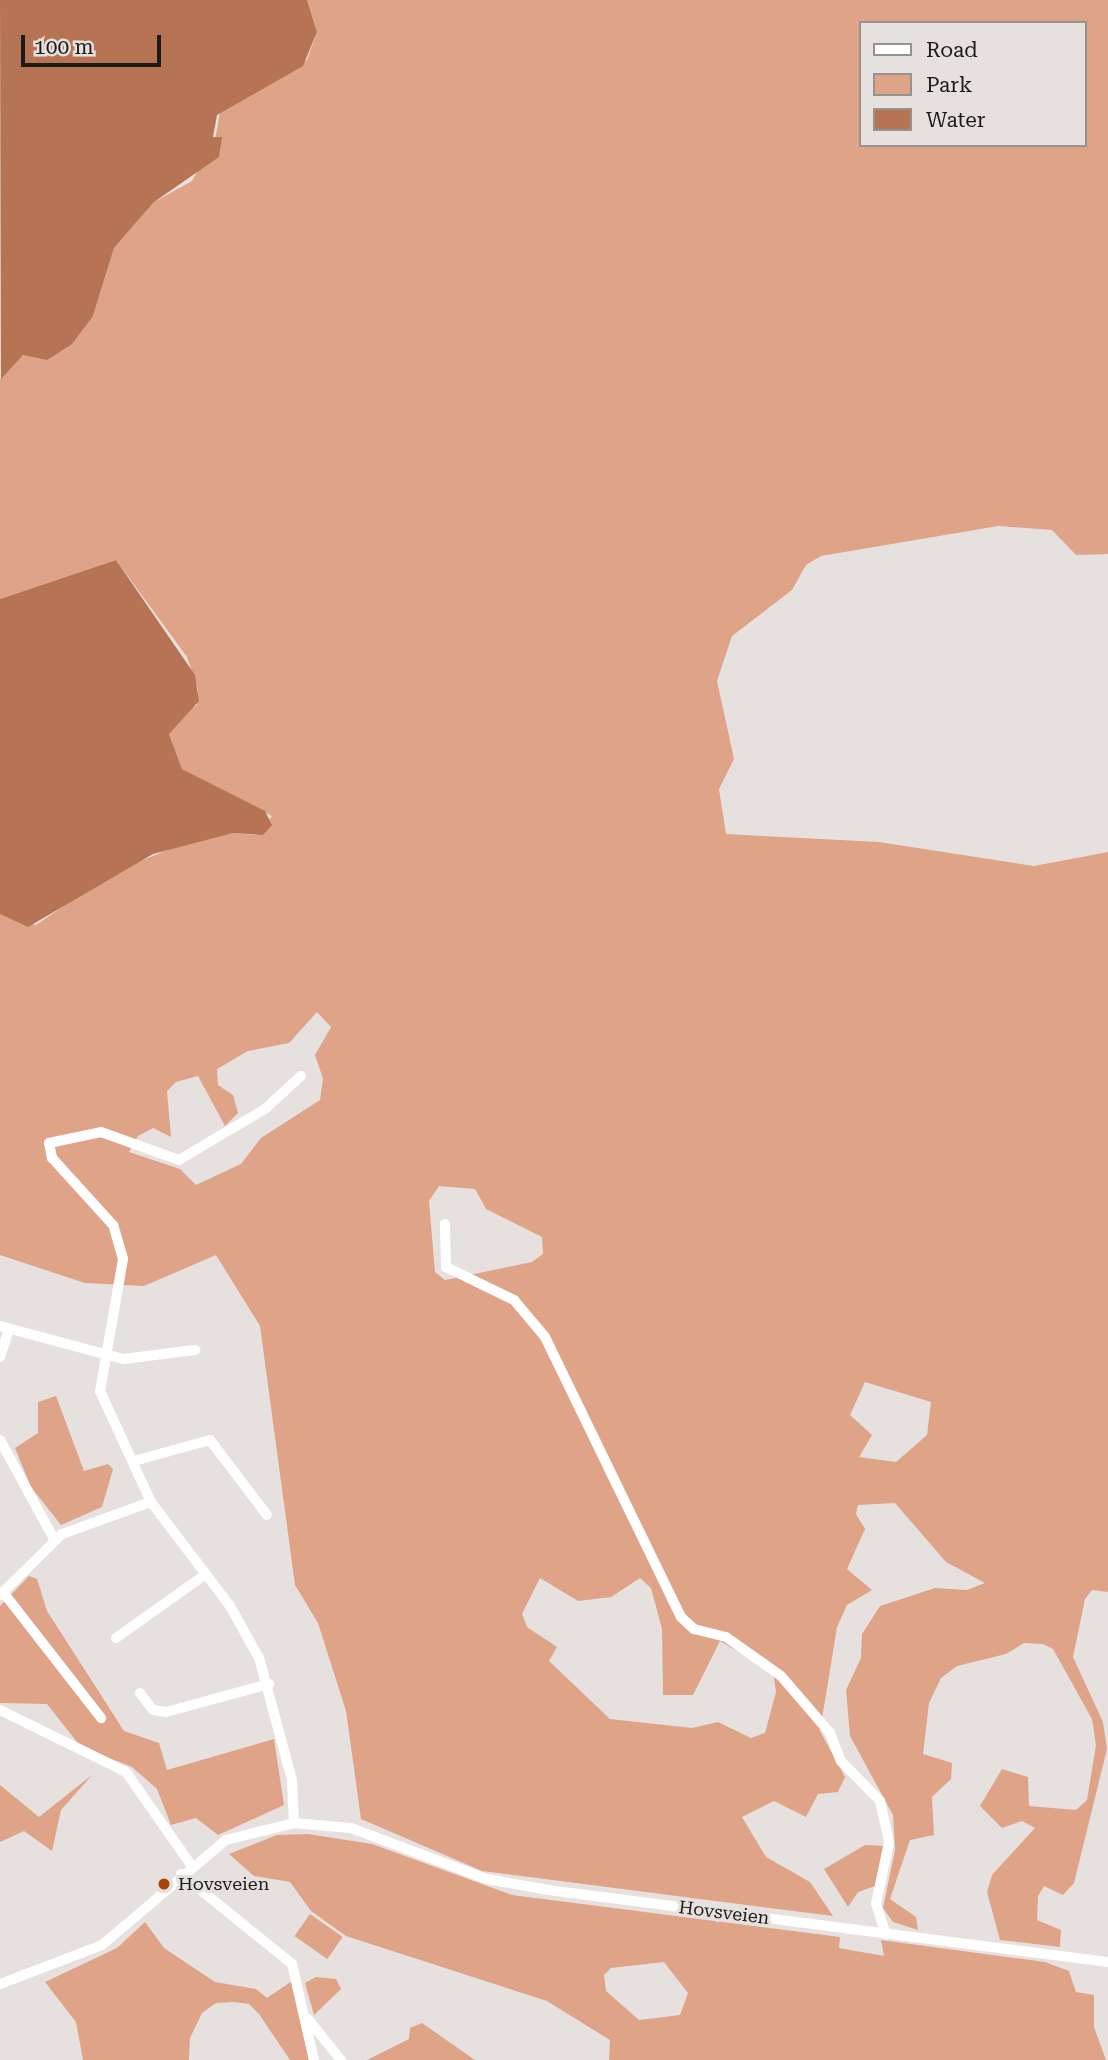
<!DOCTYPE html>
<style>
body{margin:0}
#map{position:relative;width:1108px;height:2060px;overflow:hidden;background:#e6e1df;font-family:"Roboto Serif",serif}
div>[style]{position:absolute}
.green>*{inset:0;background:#dfa388;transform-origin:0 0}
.water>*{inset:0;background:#b77455}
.minor>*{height:10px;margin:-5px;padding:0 5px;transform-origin:5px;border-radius:5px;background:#fff}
.dots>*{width:19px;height:19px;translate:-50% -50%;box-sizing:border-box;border:4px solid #e6e1df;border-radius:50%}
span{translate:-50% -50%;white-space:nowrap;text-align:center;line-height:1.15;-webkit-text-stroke:6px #e6e1df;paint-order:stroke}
.poi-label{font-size:18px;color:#1c1b1a}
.left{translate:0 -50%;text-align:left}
.street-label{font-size:18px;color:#1c1b1a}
.legend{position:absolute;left:859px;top:21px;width:228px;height:126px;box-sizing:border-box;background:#e6e1df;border:2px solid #959290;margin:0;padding:9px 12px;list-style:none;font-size:21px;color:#1c1b1a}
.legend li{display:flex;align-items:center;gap:14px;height:35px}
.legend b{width:35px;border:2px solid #959290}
.scale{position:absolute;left:21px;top:35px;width:140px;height:32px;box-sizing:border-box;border:4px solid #1c1b1a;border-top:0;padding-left:9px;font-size:21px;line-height:24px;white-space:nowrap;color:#1c1b1a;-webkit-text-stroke:5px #e6e1df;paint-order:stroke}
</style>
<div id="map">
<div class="green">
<div style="clip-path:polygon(evenodd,307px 0,1108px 0,1108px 554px,1076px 555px,1052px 530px,998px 526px,821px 556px,806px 565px,792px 590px,732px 636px,717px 681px,734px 759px,719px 789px,726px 834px,879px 842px,1034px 866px,1108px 852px,1108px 1592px,1092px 1590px,1085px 1599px,1073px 1657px,1103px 1722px,1107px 1749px,1074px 1883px,1063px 1895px,1044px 1886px,1038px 1896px,1037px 1920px,1061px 1930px,1060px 1947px,1000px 1940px,987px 1892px,992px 1875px,1035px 1828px,1022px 1821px,1002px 1828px,980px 1806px,1002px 1769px,1028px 1777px,1029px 1806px,1076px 1810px,1087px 1800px,1096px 1745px,1092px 1719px,1053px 1649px,1043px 1644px,1024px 1643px,1006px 1654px,957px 1666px,941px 1678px,929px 1703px,923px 1754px,952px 1763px,951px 1779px,932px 1797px,934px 1835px,910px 1840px,890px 1899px,916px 1917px,918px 1930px,893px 1922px,883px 1908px,895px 1850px,893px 1815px,850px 1736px,846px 1690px,861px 1658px,862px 1634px,880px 1606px,935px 1588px,967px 1590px,985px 1583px,946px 1562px,895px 1503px,858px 1505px,856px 1514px,865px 1529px,847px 1569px,872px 1590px,847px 1605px,837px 1627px,820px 1731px,845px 1777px,838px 1792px,818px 1794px,806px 1817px,774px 1801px,742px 1817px,766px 1857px,810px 1882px,833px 1916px,482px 1871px,361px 1819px,346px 1711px,318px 1623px,295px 1585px,260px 1326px,216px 1255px,144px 1286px,85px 1283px,0 1255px,0 914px,36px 925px,114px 872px,182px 844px,233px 833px,257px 835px,272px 816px,182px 769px,169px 734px,180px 715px,197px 705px,198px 689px,187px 657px,116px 560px,0 599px,0 379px,17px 359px,93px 316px,114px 248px,154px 202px,192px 181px,215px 140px,220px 112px,307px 60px,317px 32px,307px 0,861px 23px,1085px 23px,1085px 145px,861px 145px,861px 23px,307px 0,317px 1012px,331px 1027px,315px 1055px,323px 1079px,320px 1100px,261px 1138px,241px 1164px,196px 1185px,180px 1169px,129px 1152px,138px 1136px,153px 1128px,171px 1137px,167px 1091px,176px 1082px,198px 1076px,225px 1126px,238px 1113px,233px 1095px,218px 1085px,217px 1069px,248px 1051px,289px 1043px,317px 1012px,307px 0,439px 1186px,475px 1189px,486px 1209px,542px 1237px,543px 1254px,532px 1262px,445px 1280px,435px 1272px,429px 1201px,439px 1186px,307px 0,865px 1382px,931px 1402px,927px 1435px,896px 1462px,859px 1457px,872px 1435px,850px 1415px,865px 1382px,307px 0,540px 1578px,578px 1601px,611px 1597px,640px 1578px,651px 1588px,662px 1629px,663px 1695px,693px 1695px,720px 1641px,773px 1672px,776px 1692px,765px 1733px,751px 1738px,718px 1722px,692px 1728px,610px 1719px,549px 1661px,557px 1647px,527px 1627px,522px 1614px,540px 1578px)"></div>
<div style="clip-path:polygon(56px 1396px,84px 1471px,108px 1464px,113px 1469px,102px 1507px,61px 1525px,31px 1487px,15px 1448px,38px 1433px,38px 1402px)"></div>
<div style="clip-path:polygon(29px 1576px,37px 1579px,47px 1611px,124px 1731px,159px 1743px,167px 1770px,274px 1739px,284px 1805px,218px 1835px,196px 1818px,171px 1825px,157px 1789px,132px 1767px,81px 1747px,47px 1704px,0 1703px,0 1606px)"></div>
<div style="clip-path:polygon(92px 1775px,61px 1810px,52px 1851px,24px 1831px,0 1842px,0 1785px,39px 1817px)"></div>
<div style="clip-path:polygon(evenodd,308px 1834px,372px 1844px,512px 1895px,840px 1937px,839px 1948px,884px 1956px,881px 1940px,1045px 1962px,1069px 1971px,1076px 1992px,1094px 1995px,1094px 2027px,1106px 2060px,609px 2060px,610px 2040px,547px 2001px,346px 1936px,311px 1911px,290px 1882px,254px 1876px,229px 1854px,277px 1835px,308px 1834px,664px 1962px,688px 1993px,680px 2015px,639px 2020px,606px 1991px,604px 1975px,611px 1968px,664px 1962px)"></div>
<div style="clip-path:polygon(865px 1845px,884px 1846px,875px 1886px,858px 1892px,848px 1907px,824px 1869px)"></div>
<div style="left:310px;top:1914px;width:40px;height:27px;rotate:35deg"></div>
<div style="clip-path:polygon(145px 1922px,164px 1948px,215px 1982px,256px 1989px,267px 1998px,292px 1981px,309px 2060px,290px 2060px,259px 2014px,249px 2004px,233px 2002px,216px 2003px,202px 2013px,190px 2038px,189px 2060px,83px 2060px,76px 2022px,45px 1982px,117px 1948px)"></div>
<div style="clip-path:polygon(316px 1977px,336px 1979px,341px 1989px,314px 2015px,305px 1983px)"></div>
<div style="clip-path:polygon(422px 2023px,475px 2060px,367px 2060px,409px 2039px,410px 2028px)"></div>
</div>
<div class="water">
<div style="clip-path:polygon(0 0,307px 0,317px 32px,303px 66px,217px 115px,213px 137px,222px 137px,219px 157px,154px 202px,114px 248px,93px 316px,72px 344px,47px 360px,23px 355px,1px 379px)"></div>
<div style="clip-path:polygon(116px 560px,195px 675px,199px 701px,169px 734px,182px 769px,265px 811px,272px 825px,263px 835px,233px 833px,153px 854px,28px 927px,0 914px,0 599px)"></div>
</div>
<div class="minor">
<div style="left:445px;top:1224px;width:43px;rotate:88.7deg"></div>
<div style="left:446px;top:1267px;width:76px;rotate:25.9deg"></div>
<div style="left:514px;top:1300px;width:48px;rotate:50deg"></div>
<div style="left:545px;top:1337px;width:311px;rotate:64.1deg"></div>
<div style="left:681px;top:1617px;width:18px;rotate:43deg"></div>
<div style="left:694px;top:1629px;width:33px;rotate:14deg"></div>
<div style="left:726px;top:1637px;width:67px;rotate:35.3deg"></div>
<div style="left:781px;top:1676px;width:75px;rotate:49.3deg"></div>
<div style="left:830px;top:1733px;width:30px;rotate:69deg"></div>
<div style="left:841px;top:1761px;width:56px;rotate:45.7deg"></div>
<div style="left:880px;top:1801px;width:42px;rotate:77.6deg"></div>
<div style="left:889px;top:1842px;width:63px;rotate:101.8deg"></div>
<div style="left:876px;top:1904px;width:32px;rotate:72deg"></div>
<div style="left:0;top:1326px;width:127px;rotate:15deg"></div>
<div style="left:123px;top:1359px;width:73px;rotate:-7.1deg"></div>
<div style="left:0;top:1357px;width:29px;rotate:-72deg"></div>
<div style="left:0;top:1440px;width:113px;rotate:61.4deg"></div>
<div style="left:134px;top:1461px;width:79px;rotate:-15.4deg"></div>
<div style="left:210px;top:1440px;width:94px;rotate:52.8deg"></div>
<div style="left:3px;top:1592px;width:160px;rotate:52.1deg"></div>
<div style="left:0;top:1595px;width:87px;rotate:-44.5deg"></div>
<div style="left:62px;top:1534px;width:95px;rotate:-19.8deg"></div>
<div style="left:116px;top:1638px;width:110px;rotate:-35.4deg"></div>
<div style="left:140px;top:1693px;width:21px;rotate:53deg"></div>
<div style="left:153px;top:1710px;width:13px;rotate:9deg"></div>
<div style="left:166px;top:1712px;width:107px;rotate:-15.2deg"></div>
<div style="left:0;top:1710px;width:140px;rotate:26.2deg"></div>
<div style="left:126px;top:1772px;width:113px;rotate:55deg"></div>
<div style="left:294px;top:1823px;width:43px;rotate:-92.7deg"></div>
<div style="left:292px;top:1780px;width:126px;rotate:-105.1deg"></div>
<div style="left:259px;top:1658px;width:60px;rotate:-119.1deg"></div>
<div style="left:230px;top:1606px;width:131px;rotate:-127.2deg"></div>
<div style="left:151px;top:1502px;width:122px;rotate:-114.7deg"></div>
<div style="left:100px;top:1391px;width:134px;rotate:-80.1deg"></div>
<div style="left:123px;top:1259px;width:35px;rotate:-106deg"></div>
<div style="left:113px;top:1225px;width:91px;rotate:-132.3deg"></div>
<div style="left:52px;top:1158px;width:15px;rotate:-101deg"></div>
<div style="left:49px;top:1143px;width:53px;rotate:-11.9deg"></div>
<div style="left:101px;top:1132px;width:83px;rotate:19.7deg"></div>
<div style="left:179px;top:1160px;width:100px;rotate:-30.7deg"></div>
<div style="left:265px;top:1109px;width:49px;rotate:-42.5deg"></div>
<div style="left:181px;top:1874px;width:143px;rotate:39deg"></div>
<div style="left:292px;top:1964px;width:98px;rotate:77.1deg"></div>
<div style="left:0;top:1984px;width:109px;rotate:-20.9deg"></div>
<div style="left:102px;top:1945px;width:162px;rotate:-40.3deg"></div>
<div style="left:226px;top:1840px;width:70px;rotate:-14deg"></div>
<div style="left:294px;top:1823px;width:57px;rotate:5deg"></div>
<div style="left:351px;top:1828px;width:145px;rotate:20.6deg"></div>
<div style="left:487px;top:1879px;width:62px;rotate:10.2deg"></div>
<div style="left:548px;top:1890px;width:565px;rotate:7.33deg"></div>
<div style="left:308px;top:2019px;width:53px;rotate:51.2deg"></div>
</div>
<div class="dots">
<div style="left:164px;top:1884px;background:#a74504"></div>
</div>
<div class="poi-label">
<span class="left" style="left:178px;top:1884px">Hovsveien</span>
</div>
<div class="street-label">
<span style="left:724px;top:1913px;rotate:7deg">Hovsveien</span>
</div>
<ul class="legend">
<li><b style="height:9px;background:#fff"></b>Road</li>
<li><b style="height:19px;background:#dfa388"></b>Park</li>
<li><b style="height:19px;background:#b77455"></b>Water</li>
</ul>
<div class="scale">100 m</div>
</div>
